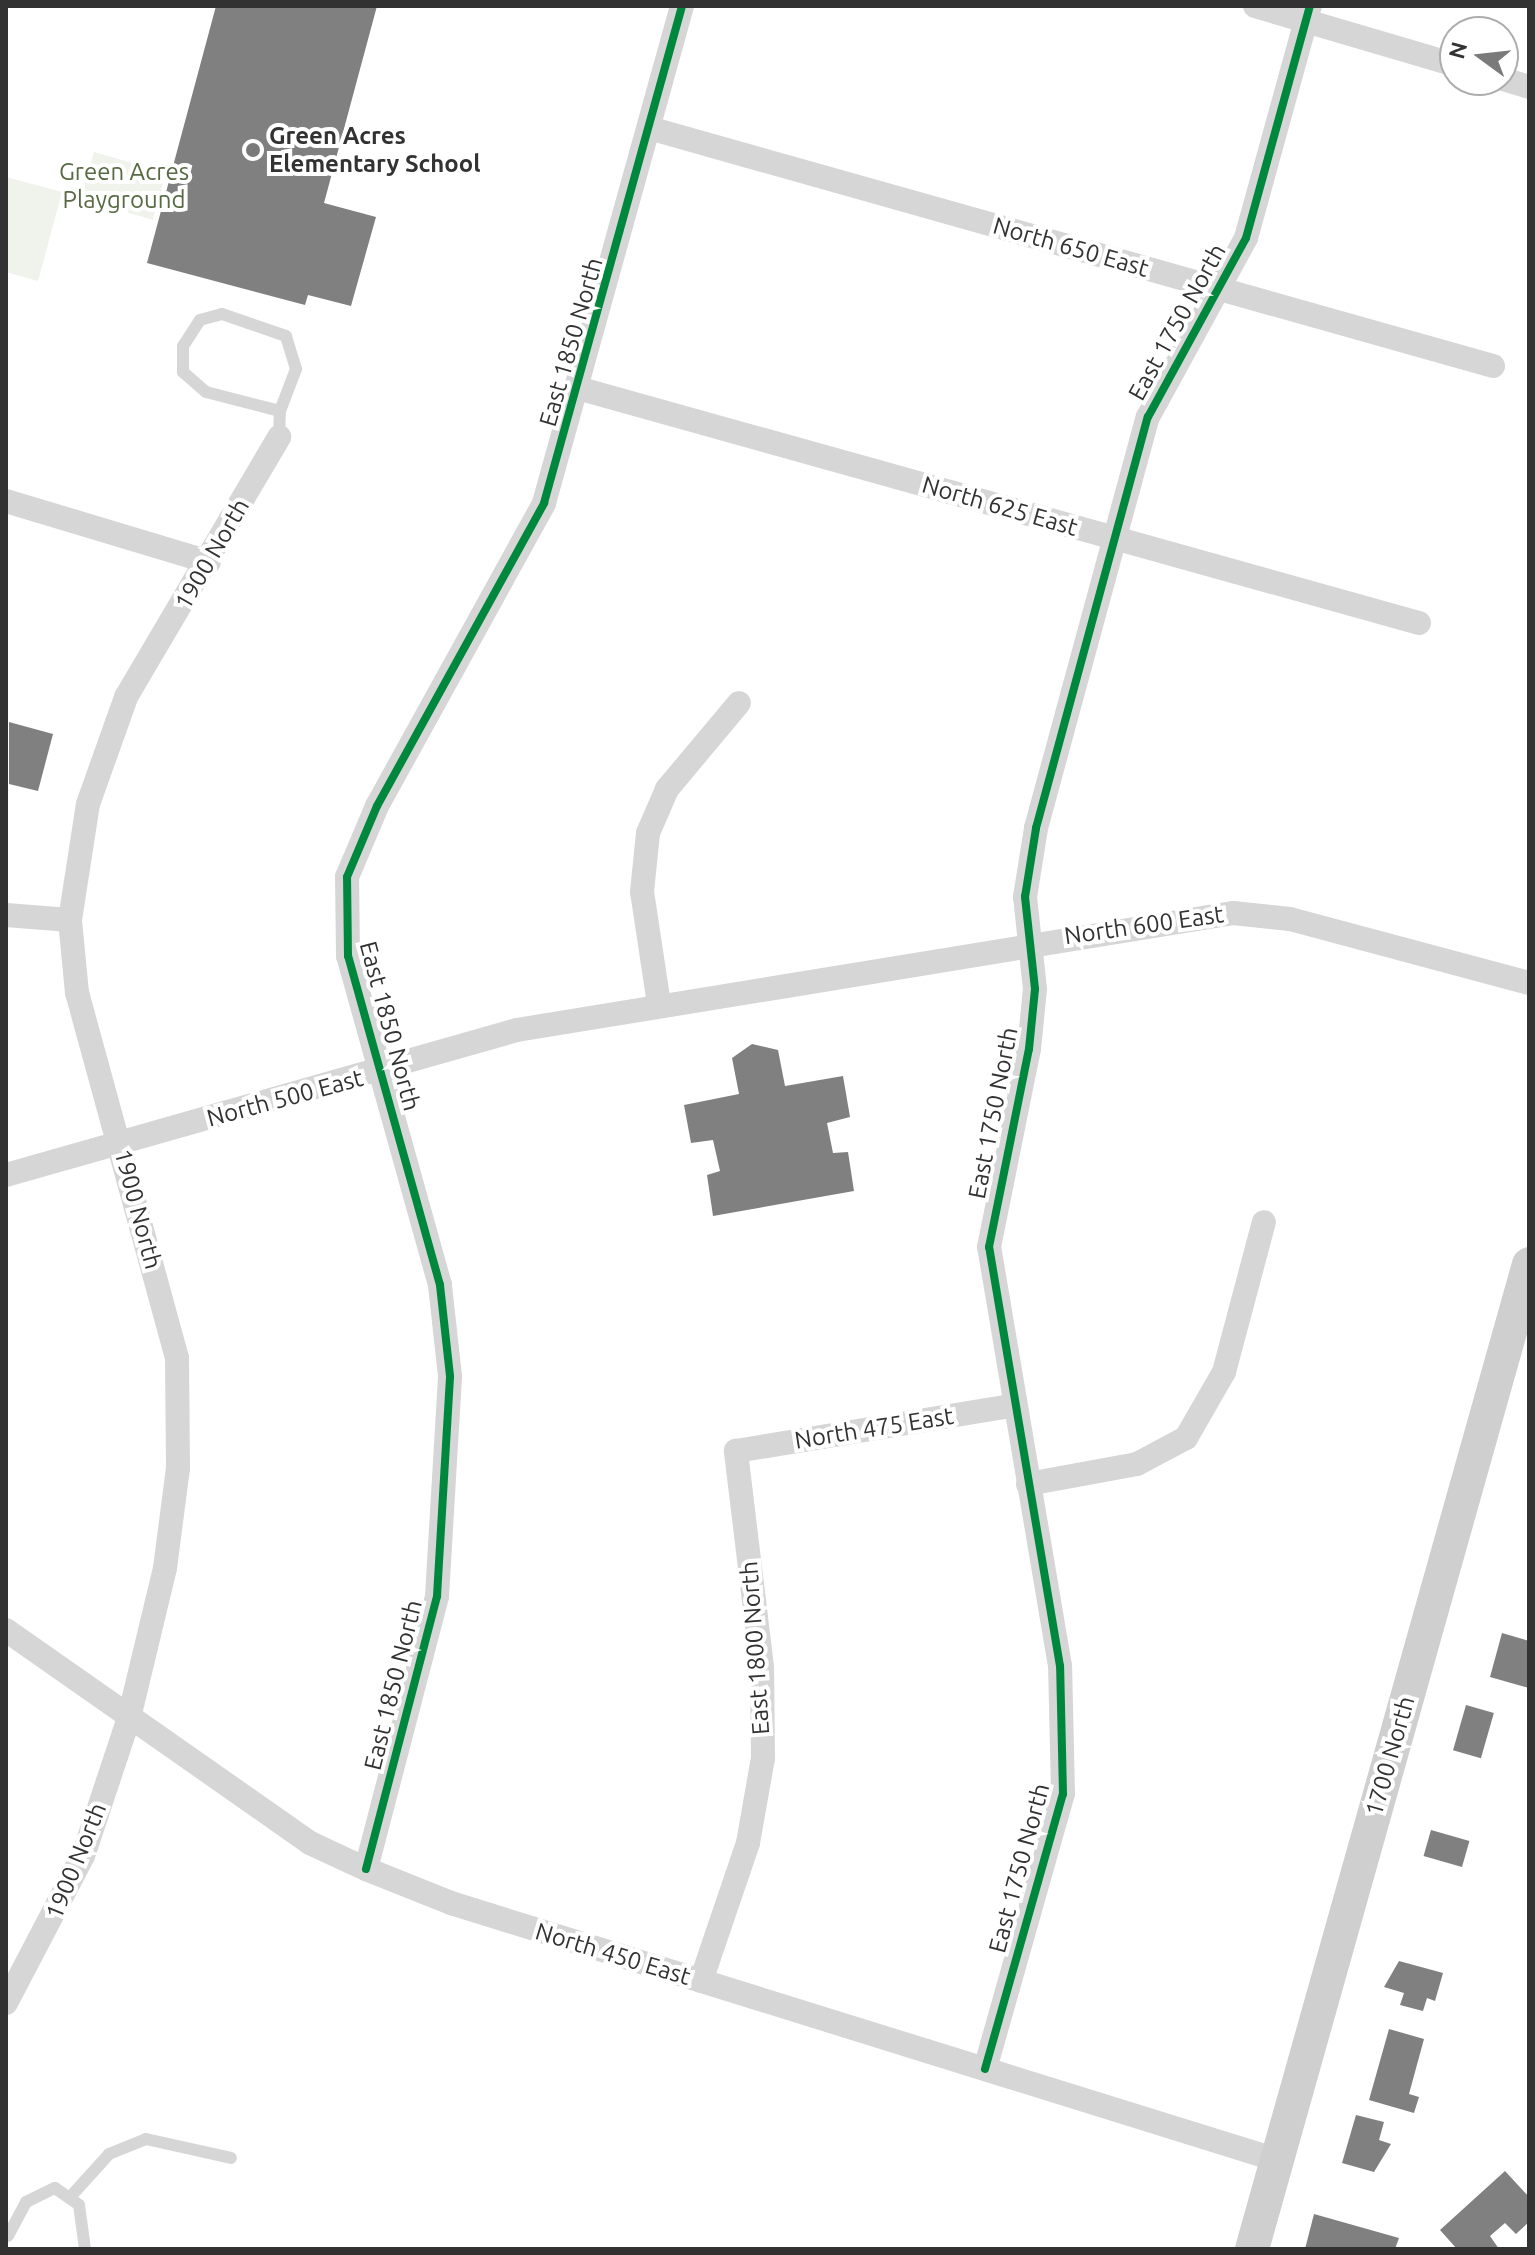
<!DOCTYPE html>
<style>
body{margin:0}
#map{position:relative;width:1535px;height:2255px;overflow:hidden;background:#fff;font-family:Ubuntu,sans-serif}
div>[style]{position:absolute}
.green>*{inset:0;background:#f0f2ec;transform-origin:0 0}
.building>*{inset:0;background:#808080;transform-origin:0 0}
.lane>*{height:12px;margin:-6px;padding:0 6px;transform-origin:6px;border-radius:6px;background:#d6d6d6}
.street>*{height:24px;margin:-12px;padding:0 12px;transform-origin:12px;border-radius:12px;background:#d6d6d6}
.secondary>*{height:34px;margin:-17px;padding:0 17px;transform-origin:17px;border-radius:17px;background:#cfcfcf}
.cycleway>*{height:8px;margin:-4px;padding:0 4px;transform-origin:4px;border-radius:4px;background:#00873e}
.dots>*{width:22px;height:22px;translate:-50% -50%;box-sizing:border-box;border:4px solid #fff;border-radius:50%}
span{translate:-50% -50%;white-space:nowrap;text-align:center;line-height:1.15;-webkit-text-stroke:8px #fff;paint-order:stroke}
.poi-label{font-size:24px;color:#323232;font-weight:700}
.left{translate:0 -50%;text-align:left}
.park-label{font-size:24px;color:#586a44}
.street-label{font-size:24px;color:#323232}
.frame{position:absolute;inset:0;border:8px solid #323232;pointer-events:none}
.north{position:absolute;left:1439px;top:16px;width:80px;height:80px;box-sizing:border-box;background:#fff;border:2px solid #adadad;border-radius:50%;rotate:285deg;font-size:22px;font-weight:700;line-height:32px;text-align:center;color:#323232}
.north::after{content:'';display:block;margin:auto;width:28px;height:36px;background:#7a7a7a;clip-path:polygon(50% 0,100% 100%,50% 72%,0 100%)}
</style>
<div id="map">
<div class="green">
<div style="left:94px;top:152px;width:75px;height:49px;rotate:16deg"></div>
<div style="clip-path:polygon(6px 177px,62px 192px,38px 281px,6px 272px)"></div>
</div>
<div class="building">
<div style="clip-path:polygon(216px 6px,377px 6px,324px 203px,376px 217px,351px 306px,308px 295px,305px 305px,147px 263px)"></div>
<div style="clip-path:polygon(9px 722px,53px 734px,38px 791px,9px 784px)"></div>
<div style="clip-path:polygon(752px 1044px,778px 1050px,785px 1086px,843px 1076px,850px 1117px,827px 1123px,833px 1153px,848px 1152px,854px 1191px,713px 1216px,707px 1175px,720px 1171px,713px 1140px,691px 1143px,684px 1105px,739px 1094px,732px 1058px)"></div>
<div style="clip-path:polygon(1502px 1633px,1529px 1641px,1529px 1688px,1490px 1677px)"></div>
<div style="left:1466px;top:1705px;width:29px;height:47px;rotate:16deg"></div>
<div style="left:1431px;top:1830px;width:40px;height:27px;rotate:16deg"></div>
<div style="clip-path:polygon(1399px 1961px,1443px 1973px,1435px 2001px,1427px 1998px,1423px 2011px,1400px 2005px,1404px 1993px,1384px 1987px)"></div>
<div style="clip-path:polygon(1389px 2029px,1424px 2039px,1409px 2094px,1419px 2097px,1414px 2113px,1369px 2100px)"></div>
<div style="clip-path:polygon(1356px 2115px,1384px 2122px,1379px 2140px,1391px 2144px,1374px 2172px,1342px 2163px)"></div>
<div style="clip-path:polygon(1505px 2171px,1529px 2197px,1529px 2222px,1516px 2234px,1505px 2223px,1490px 2236px,1499px 2249px,1457px 2249px,1440px 2230px)"></div>
<div style="clip-path:polygon(1314px 2214px,1399px 2238px,1395px 2249px,1305px 2249px)"></div>
</div>
<div class="lane">
<div style="left:279px;top:437px;width:26px;rotate:-88deg"></div>
<div style="left:280px;top:411px;width:45px;rotate:-69.1deg"></div>
<div style="left:296px;top:369px;width:34px;rotate:-107deg"></div>
<div style="left:286px;top:336px;width:68px;rotate:-161deg"></div>
<div style="left:222px;top:314px;width:23px;rotate:165deg"></div>
<div style="left:200px;top:320px;width:31px;rotate:123deg"></div>
<div style="left:183px;top:346px;width:26px;rotate:90deg"></div>
<div style="left:183px;top:372px;width:30px;rotate:41deg"></div>
<div style="left:206px;top:392px;width:76px;rotate:14.4deg"></div>
<div style="left:72px;top:2195px;width:55px;rotate:-47.9deg"></div>
<div style="left:109px;top:2154px;width:40px;rotate:-22deg"></div>
<div style="left:146px;top:2139px;width:87px;rotate:12.6deg"></div>
<div style="left:8px;top:2236px;width:38px;rotate:-62deg"></div>
<div style="left:26px;top:2202px;width:32px;rotate:-26deg"></div>
<div style="left:55px;top:2188px;width:29px;rotate:35deg"></div>
<div style="left:79px;top:2205px;width:44px;rotate:82.2deg"></div>
</div>
<div class="street">
<div style="left:1255px;top:6px;width:209px;rotate:16.4deg"></div>
<div style="left:1503px;top:79px;width:27px;rotate:17deg"></div>
<div style="left:649px;top:128px;width:877px;rotate:15.75deg"></div>
<div style="left:581px;top:389px;width:870px;rotate:15.6deg"></div>
<div style="left:6px;top:501px;width:212px;rotate:16.7deg"></div>
<div style="left:6px;top:915px;width:64px;rotate:4.5deg"></div>
<div style="left:659px;top:1004px;width:113px;rotate:-98.6deg"></div>
<div style="left:642px;top:892px;width:59px;rotate:-84.2deg"></div>
<div style="left:648px;top:833px;width:48px;rotate:-66.6deg"></div>
<div style="left:667px;top:789px;width:112px;rotate:-50.1deg"></div>
<div style="left:6px;top:1175px;width:531px;rotate:-15.84deg"></div>
<div style="left:517px;top:1030px;width:725px;rotate:-9.28deg"></div>
<div style="left:1233px;top:913px;width:57px;rotate:6deg"></div>
<div style="left:1290px;top:919px;width:247px;rotate:15deg"></div>
<div style="left:1028px;top:1484px;width:111px;rotate:-10.4deg"></div>
<div style="left:1137px;top:1464px;width:55px;rotate:-28deg"></div>
<div style="left:1186px;top:1438px;width:76px;rotate:-60.1deg"></div>
<div style="left:1224px;top:1372px;width:155px;rotate:-75.1deg"></div>
<div style="left:6px;top:1630px;width:371px;rotate:35deg"></div>
<div style="left:310px;top:1843px;width:62px;rotate:24.9deg"></div>
<div style="left:366px;top:1869px;width:92px;rotate:21.8deg"></div>
<div style="left:451px;top:1903px;width:865px;rotate:17.28deg"></div>
<div style="left:366px;top:1869px;width:282px;rotate:-75.4deg"></div>
<div style="left:437px;top:1596px;width:220px;rotate:-86.6deg"></div>
<div style="left:450px;top:1376px;width:92px;rotate:-96.3deg"></div>
<div style="left:440px;top:1285px;width:342px;rotate:-105.6deg"></div>
<div style="left:348px;top:956px;width:79px;rotate:-90.7deg"></div>
<div style="left:347px;top:877px;width:77px;rotate:-67.1deg"></div>
<div style="left:377px;top:806px;width:346px;rotate:-61.1deg"></div>
<div style="left:544px;top:503px;width:516px;rotate:-74.48deg"></div>
<div style="left:701px;top:1981px;width:146px;rotate:-71.2deg"></div>
<div style="left:748px;top:1843px;width:86px;rotate:-80deg"></div>
<div style="left:763px;top:1758px;width:91px;rotate:-90.6deg"></div>
<div style="left:762px;top:1667px;width:218px;rotate:-96.9deg"></div>
<div style="left:736px;top:1451px;width:280px;rotate:-9.3deg"></div>
<div style="left:6px;top:2003px;width:166px;rotate:-62.4deg"></div>
<div style="left:83px;top:1856px;width:145px;rotate:-71.6deg"></div>
<div style="left:129px;top:1718px;width:154px;rotate:-76.5deg"></div>
<div style="left:165px;top:1568px;width:101px;rotate:-82.6deg"></div>
<div style="left:178px;top:1468px;width:110px;rotate:-90.5deg"></div>
<div style="left:177px;top:1358px;width:378px;rotate:-105.3deg"></div>
<div style="left:77px;top:993px;width:73px;rotate:-95.5deg"></div>
<div style="left:70px;top:920px;width:117px;rotate:-81.2deg"></div>
<div style="left:88px;top:804px;width:114px;rotate:-70.4deg"></div>
<div style="left:126px;top:697px;width:302px;rotate:-59.5deg"></div>
<div style="left:985px;top:2069px;width:286px;rotate:-74.2deg"></div>
<div style="left:1063px;top:1794px;width:128px;rotate:-91.3deg"></div>
<div style="left:1060px;top:1666px;width:425px;rotate:-99.6deg"></div>
<div style="left:989px;top:1247px;width:202px;rotate:-78.6deg"></div>
<div style="left:1029px;top:1049px;width:60px;rotate:-84.3deg"></div>
<div style="left:1035px;top:989px;width:93px;rotate:-96.2deg"></div>
<div style="left:1025px;top:897px;width:70px;rotate:-80.9deg"></div>
<div style="left:1036px;top:828px;width:426px;rotate:-74.8deg"></div>
<div style="left:1148px;top:417px;width:204px;rotate:-61.3deg"></div>
<div style="left:1246px;top:238px;width:241px;rotate:-74.6deg"></div>
</div>
<div class="secondary">
<div style="left:1252px;top:2249px;width:1023px;rotate:-74.29deg"></div>
</div>
<div class="cycleway">
<div style="left:366px;top:1869px;width:282px;rotate:-75.4deg"></div>
<div style="left:437px;top:1596px;width:220px;rotate:-86.6deg"></div>
<div style="left:450px;top:1376px;width:92px;rotate:-96.3deg"></div>
<div style="left:440px;top:1285px;width:342px;rotate:-105.6deg"></div>
<div style="left:348px;top:956px;width:79px;rotate:-90.7deg"></div>
<div style="left:347px;top:877px;width:77px;rotate:-67.1deg"></div>
<div style="left:377px;top:806px;width:346px;rotate:-61.1deg"></div>
<div style="left:544px;top:503px;width:516px;rotate:-74.48deg"></div>
<div style="left:985px;top:2069px;width:286px;rotate:-74.2deg"></div>
<div style="left:1063px;top:1794px;width:128px;rotate:-91.3deg"></div>
<div style="left:1060px;top:1666px;width:425px;rotate:-99.6deg"></div>
<div style="left:989px;top:1247px;width:202px;rotate:-78.6deg"></div>
<div style="left:1029px;top:1049px;width:60px;rotate:-84.3deg"></div>
<div style="left:1035px;top:989px;width:93px;rotate:-96.2deg"></div>
<div style="left:1025px;top:897px;width:70px;rotate:-80.9deg"></div>
<div style="left:1036px;top:828px;width:426px;rotate:-74.8deg"></div>
<div style="left:1148px;top:417px;width:204px;rotate:-61.3deg"></div>
<div style="left:1246px;top:238px;width:241px;rotate:-74.6deg"></div>
</div>
<div class="dots">
<div style="left:253px;top:150px;background:#7a7a7a"></div>
</div>
<div class="poi-label">
<span class="left" style="left:269px;top:150px">Green Acres<br>Elementary School</span>
</div>
<div class="park-label">
<span style="left:124px;top:186px">Green Acres<br>Playground</span>
</div>
<div class="street-label">
<span style="left:1071px;top:247px;rotate:16deg">North 650 East</span>
<span style="left:1177px;top:322px;rotate:-61deg">East 1750 North</span>
<span style="left:571px;top:342px;rotate:-74deg">East 1850 North</span>
<span style="left:1000px;top:506px;rotate:16deg">North 625 East</span>
<span style="left:212px;top:554px;rotate:-60deg">1900 North</span>
<span style="left:1144px;top:925px;rotate:-8deg">North 600 East</span>
<span style="left:390px;top:1026px;rotate:75deg">East 1850 North</span>
<span style="left:285px;top:1098px;rotate:-15deg">North 500 East</span>
<span style="left:993px;top:1113px;rotate:-79deg">East 1750 North</span>
<span style="left:138px;top:1209px;rotate:75deg">1900 North</span>
<span style="left:874px;top:1428px;rotate:-9deg">North 475 East</span>
<span style="left:755px;top:1648px;rotate:-94deg">East 1800 North</span>
<span style="left:393px;top:1685px;rotate:-76deg">East 1850 North</span>
<span style="left:1390px;top:1756px;rotate:-74deg">1700 North</span>
<span style="left:76px;top:1861px;rotate:-68deg">1900 North</span>
<span style="left:1019px;top:1868px;rotate:-75deg">East 1750 North</span>
<span style="left:613px;top:1954px;rotate:17deg">North 450 East</span>
</div>
<div class="frame"></div>
<div class="north">N</div>
</div>
